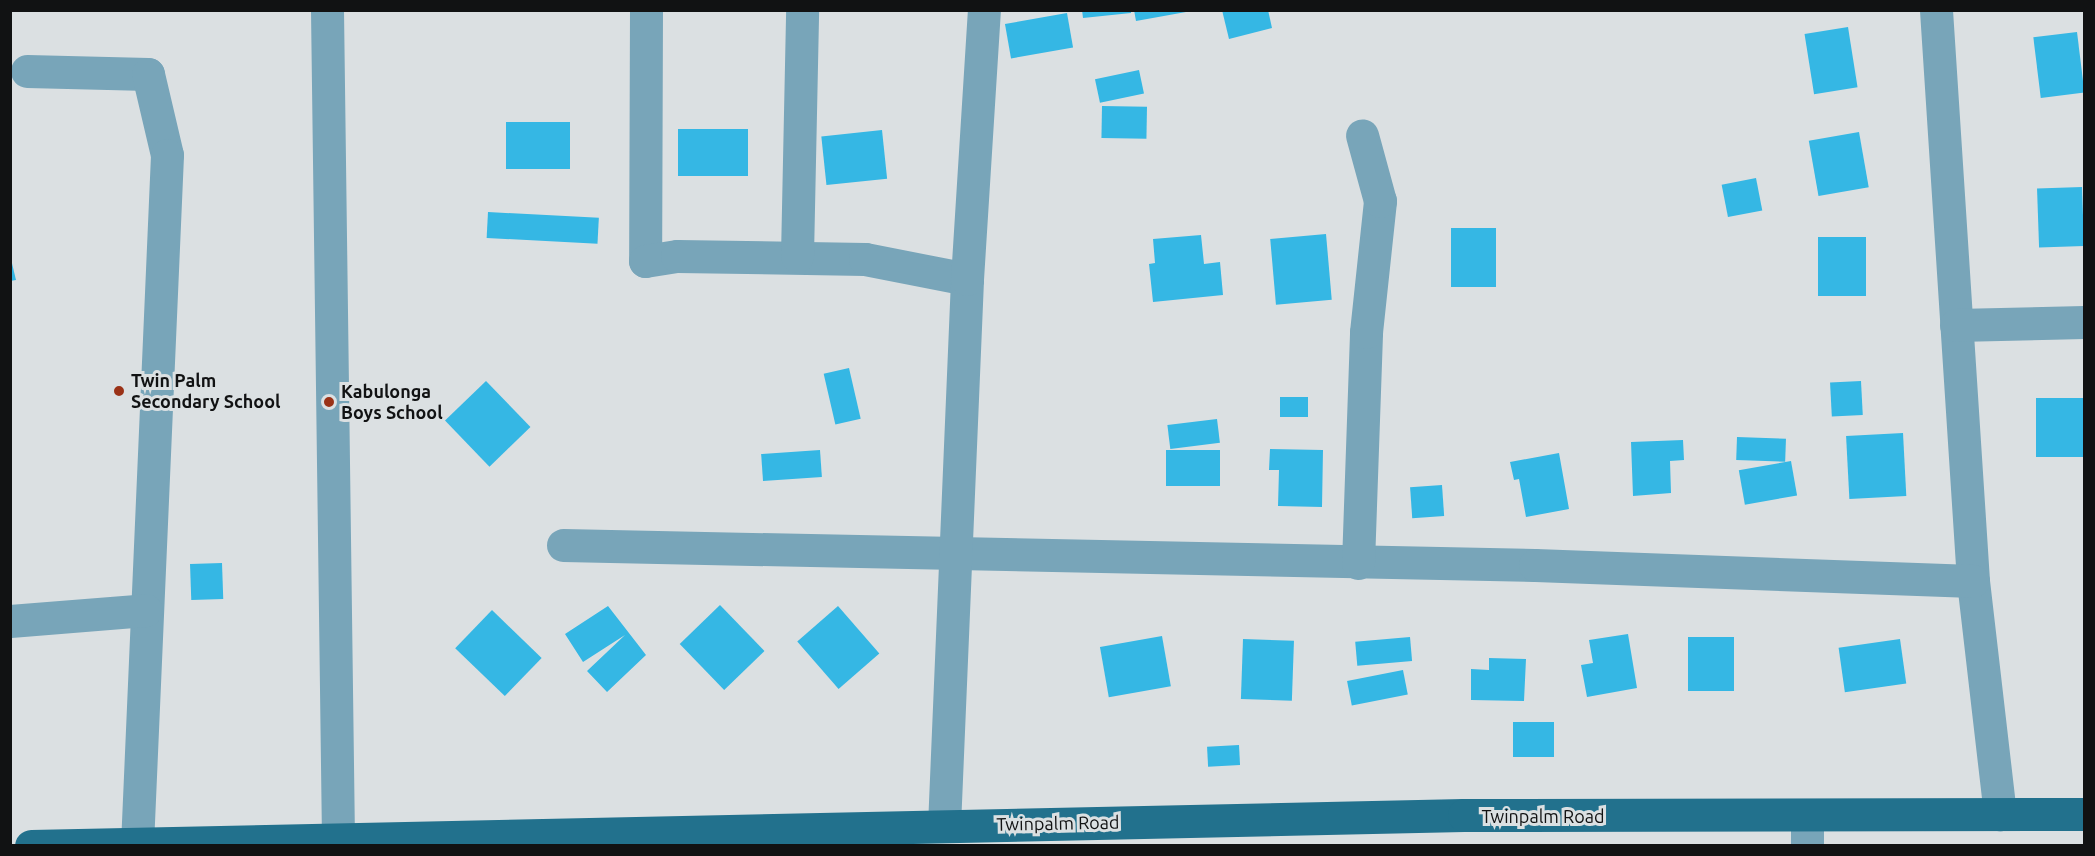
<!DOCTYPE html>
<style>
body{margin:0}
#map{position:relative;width:2095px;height:856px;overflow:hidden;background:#dbe0e2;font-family:Ubuntu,sans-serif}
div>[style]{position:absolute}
.building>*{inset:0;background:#35b7e4;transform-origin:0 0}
.minor>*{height:33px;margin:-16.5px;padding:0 16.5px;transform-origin:16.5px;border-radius:16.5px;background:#78a5b9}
.major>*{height:33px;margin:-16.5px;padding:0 16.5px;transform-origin:16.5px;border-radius:16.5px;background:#22718d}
.dots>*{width:16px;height:16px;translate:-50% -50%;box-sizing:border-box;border:3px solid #dbe0e2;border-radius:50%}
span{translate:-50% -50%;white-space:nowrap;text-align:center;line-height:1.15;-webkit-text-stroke:6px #dbe0e2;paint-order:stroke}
.poi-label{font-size:18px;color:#111213;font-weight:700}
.left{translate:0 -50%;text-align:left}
.street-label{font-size:18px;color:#111213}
.frame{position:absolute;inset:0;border:12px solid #111213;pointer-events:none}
</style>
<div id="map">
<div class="building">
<div style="clip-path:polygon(1082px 10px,1131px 10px,1131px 13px,1083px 18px)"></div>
<div style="clip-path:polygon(1134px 10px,1186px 10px,1186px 12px,1136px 21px)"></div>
<div style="clip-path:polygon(1222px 10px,1268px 10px,1272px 28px,1229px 39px)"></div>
<div style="left:1067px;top:13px;width:35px;height:63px;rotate:80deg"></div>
<div style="left:1848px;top:27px;width:61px;height:44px;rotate:81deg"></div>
<div style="left:2077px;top:32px;width:61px;height:44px;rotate:83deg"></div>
<div style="left:1139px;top:70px;width:24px;height:45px;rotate:78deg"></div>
<div style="left:1102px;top:106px;width:45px;height:32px;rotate:1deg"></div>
<div style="left:506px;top:122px;width:64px;height:47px"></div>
<div style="left:678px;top:129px;width:70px;height:47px"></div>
<div style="left:882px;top:130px;width:49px;height:61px;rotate:84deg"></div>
<div style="left:1859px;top:132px;width:56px;height:51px;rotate:80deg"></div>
<div style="left:1756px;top:178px;width:33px;height:35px;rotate:79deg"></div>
<div style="left:2082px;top:187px;width:59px;height:45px;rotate:88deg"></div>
<div style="left:488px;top:212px;width:111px;height:26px;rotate:3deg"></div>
<div style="left:1451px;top:228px;width:45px;height:59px"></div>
<div style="left:1326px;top:234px;width:66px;height:56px;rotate:85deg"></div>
<div style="clip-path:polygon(1201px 235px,1204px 264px,1220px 262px,1223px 295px,1153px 302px,1149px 264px,1155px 263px,1153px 239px)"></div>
<div style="left:1818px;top:237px;width:48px;height:59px"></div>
<div style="clip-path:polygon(10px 255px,16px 280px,10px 281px)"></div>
<div style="left:849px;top:368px;width:52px;height:26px;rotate:77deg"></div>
<div style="left:486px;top:381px;width:64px;height:57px;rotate:46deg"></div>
<div style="left:1861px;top:381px;width:34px;height:31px;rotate:87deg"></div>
<div style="left:1280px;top:397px;width:28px;height:20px"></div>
<div style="left:2084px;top:398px;width:59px;height:48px;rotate:90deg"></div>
<div style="left:1217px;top:419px;width:24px;height:50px;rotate:83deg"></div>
<div style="left:1903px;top:433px;width:63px;height:57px;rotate:87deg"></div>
<div style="left:1737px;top:437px;width:49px;height:23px;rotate:2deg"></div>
<div style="clip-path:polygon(1683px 440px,1684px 460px,1670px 461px,1671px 493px,1633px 496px,1631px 442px)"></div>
<div style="clip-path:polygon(1270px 449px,1323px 450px,1322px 507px,1278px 506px,1279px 470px,1269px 470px)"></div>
<div style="left:820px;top:450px;width:27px;height:59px;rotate:86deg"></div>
<div style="left:1166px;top:450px;width:54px;height:36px"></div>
<div style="clip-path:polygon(1559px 453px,1569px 509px,1526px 517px,1519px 479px,1514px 480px,1510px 462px)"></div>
<div style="left:1791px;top:461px;width:35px;height:53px;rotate:80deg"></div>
<div style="left:1442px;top:485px;width:31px;height:32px;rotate:86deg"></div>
<div style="left:222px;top:563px;width:36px;height:32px;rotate:88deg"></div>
<div style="left:720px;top:605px;width:64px;height:56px;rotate:46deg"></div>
<div style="clip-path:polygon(608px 606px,646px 655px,607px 692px,587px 671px,625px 635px,583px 662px,565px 634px)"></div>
<div style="left:838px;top:606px;width:63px;height:54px;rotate:49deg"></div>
<div style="left:492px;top:610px;width:69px;height:53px;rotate:44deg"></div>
<div style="clip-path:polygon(1628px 634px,1637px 688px,1587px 697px,1581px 665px,1593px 663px,1589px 640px)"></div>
<div style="left:1162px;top:636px;width:51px;height:63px;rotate:80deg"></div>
<div style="left:1410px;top:637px;width:24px;height:55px;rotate:85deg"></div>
<div style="left:1688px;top:637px;width:46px;height:54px"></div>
<div style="left:1243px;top:639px;width:51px;height:60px;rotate:2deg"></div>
<div style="left:1900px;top:639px;width:45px;height:62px;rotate:82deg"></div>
<div style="clip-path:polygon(1489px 658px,1526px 659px,1524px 701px,1471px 700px,1471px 669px,1489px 670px)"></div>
<div style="left:1403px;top:670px;width:25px;height:57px;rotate:79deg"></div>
<div style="left:1554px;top:722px;width:35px;height:41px;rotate:90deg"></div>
<div style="left:1239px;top:745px;width:20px;height:32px;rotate:87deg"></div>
</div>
<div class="minor">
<div style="left:327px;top:10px;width:828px;rotate:89.24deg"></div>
<div style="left:646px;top:10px;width:251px;rotate:90.2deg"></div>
<div style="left:645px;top:261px;width:32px;rotate:-9deg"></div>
<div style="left:677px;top:256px;width:188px;rotate:0.9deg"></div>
<div style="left:865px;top:259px;width:104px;rotate:11.1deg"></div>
<div style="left:1936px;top:10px;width:572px;rotate:86.29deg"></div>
<div style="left:1973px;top:581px;width:235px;rotate:83.4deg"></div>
<div style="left:27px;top:71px;width:121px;rotate:1.4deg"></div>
<div style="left:148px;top:74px;width:83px;rotate:76.8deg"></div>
<div style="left:167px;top:155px;width:691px;rotate:92.49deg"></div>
<div style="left:797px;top:256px;width:246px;rotate:-88.8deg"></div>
<div style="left:1956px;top:325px;width:128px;rotate:-1.3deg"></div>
<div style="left:563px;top:545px;width:972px;rotate:1.18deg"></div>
<div style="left:1535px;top:565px;width:438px;rotate:2.1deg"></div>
<div style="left:1358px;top:563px;width:231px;rotate:-88deg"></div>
<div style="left:1366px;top:332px;width:132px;rotate:-83.9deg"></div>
<div style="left:1380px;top:201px;width:68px;rotate:-105.3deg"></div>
<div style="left:10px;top:621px;width:136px;rotate:-4.6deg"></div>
<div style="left:944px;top:826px;width:547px;rotate:-87.59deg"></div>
<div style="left:967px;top:279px;width:270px;rotate:-86.4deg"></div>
<div style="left:1807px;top:846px;width:29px;rotate:-90deg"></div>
</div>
<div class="major">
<div style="left:31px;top:846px;width:1433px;rotate:-1.24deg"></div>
<div style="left:1464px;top:815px;width:620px;rotate:-0.09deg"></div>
</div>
<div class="dots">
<div style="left:119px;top:391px;background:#9a3217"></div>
<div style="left:329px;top:402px;background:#9a3217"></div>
</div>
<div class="poi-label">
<span class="left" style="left:131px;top:391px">Twin Palm<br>Secondary School</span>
<span class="left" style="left:341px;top:402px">Kabulonga<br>Boys School</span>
</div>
<div class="street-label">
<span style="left:1543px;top:816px">Twinpalm Road</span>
<span style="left:1058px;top:823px;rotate:-1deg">Twinpalm Road</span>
</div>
<div class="frame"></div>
</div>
